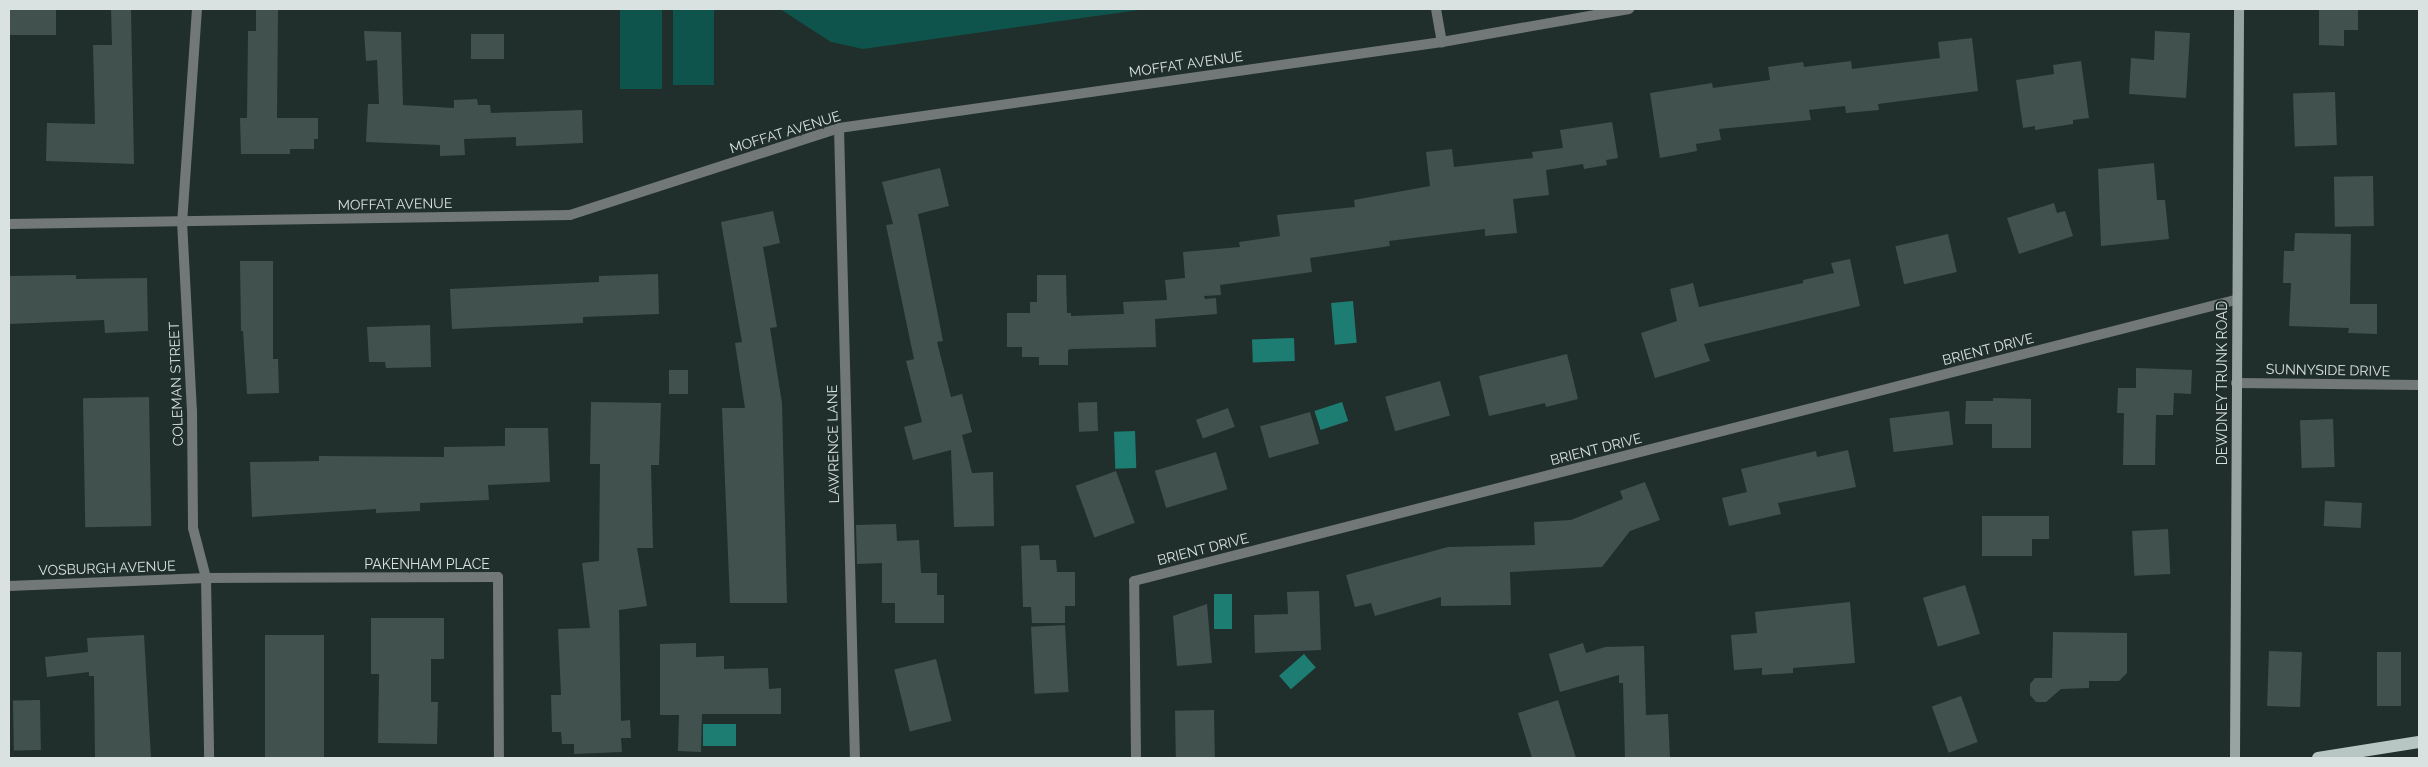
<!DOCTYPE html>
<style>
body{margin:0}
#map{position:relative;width:2428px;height:767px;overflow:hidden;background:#202f2c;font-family:Raleway,sans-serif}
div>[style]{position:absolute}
.green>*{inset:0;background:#0e544c;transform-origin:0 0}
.water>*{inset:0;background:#1e7d73;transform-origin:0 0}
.building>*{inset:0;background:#41514e;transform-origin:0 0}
.minor>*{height:10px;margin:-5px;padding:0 5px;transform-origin:5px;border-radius:5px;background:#717877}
.secondary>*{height:10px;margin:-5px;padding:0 5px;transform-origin:5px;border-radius:5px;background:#98a4a2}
.primary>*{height:12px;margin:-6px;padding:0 6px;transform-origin:6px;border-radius:6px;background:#b7c6c3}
span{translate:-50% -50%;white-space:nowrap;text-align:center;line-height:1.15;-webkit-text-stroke:4px #202f2c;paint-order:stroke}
.street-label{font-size:14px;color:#d9e2e0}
.frame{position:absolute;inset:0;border:10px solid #d9e2e0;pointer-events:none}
</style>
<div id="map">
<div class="green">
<div style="left:620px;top:9px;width:42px;height:80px"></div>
<div style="left:673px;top:9px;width:41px;height:76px"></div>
<div style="clip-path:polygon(780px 9px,1146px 9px,863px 49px,831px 42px)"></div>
</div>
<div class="water">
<div style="left:1353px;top:301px;width:42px;height:22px;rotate:85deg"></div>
<div style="left:1294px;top:338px;width:23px;height:42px;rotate:88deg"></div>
<div style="left:1342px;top:402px;width:20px;height:29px;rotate:72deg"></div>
<div style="left:1135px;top:431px;width:37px;height:21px;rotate:88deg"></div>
<div style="left:1214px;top:594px;width:18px;height:35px"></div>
<div style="left:1304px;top:654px;width:18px;height:33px;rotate:49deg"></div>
<div style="left:703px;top:724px;width:33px;height:22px"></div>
</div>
<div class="building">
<div style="left:9px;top:9px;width:47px;height:26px"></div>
<div style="clip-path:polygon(111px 9px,131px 9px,134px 164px,46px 161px,47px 123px,95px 124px,93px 45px,112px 45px)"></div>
<div style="clip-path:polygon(256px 9px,278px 9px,277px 118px,318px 118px,318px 139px,314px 139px,314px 149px,290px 149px,290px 154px,241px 154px,240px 118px,247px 118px,248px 31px,256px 31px)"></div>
<div style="clip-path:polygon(2319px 9px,2358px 9px,2358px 30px,2344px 30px,2344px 46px,2319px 45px)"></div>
<div style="clip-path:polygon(364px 31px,401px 32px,403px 105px,454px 108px,454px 100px,477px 99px,478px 105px,490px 105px,491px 113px,582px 110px,583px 143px,516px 146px,516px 137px,464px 139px,465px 155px,440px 156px,440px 145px,366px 142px,368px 104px,379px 104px,377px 60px,366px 61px)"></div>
<div style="clip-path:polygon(2155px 31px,2190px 33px,2186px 98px,2129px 94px,2131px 58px,2154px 60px)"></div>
<div style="left:471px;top:34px;width:33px;height:25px"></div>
<div style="clip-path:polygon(1972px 38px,1978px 91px,1878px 104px,1879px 110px,1846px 113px,1845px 106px,1809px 110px,1811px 120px,1719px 129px,1721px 140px,1696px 144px,1697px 151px,1660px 158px,1650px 93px,1712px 83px,1713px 88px,1770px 80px,1768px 67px,1803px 62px,1804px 67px,1851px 61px,1852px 69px,1940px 58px,1938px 42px)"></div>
<div style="clip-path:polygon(2081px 61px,2089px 118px,2073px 120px,2073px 124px,2035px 130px,2035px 126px,2023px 128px,2016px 80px,2054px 74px,2053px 65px)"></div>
<div style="left:2335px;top:92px;width:53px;height:42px;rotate:88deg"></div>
<div style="clip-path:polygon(1612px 122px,1618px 158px,1606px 160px,1607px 165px,1584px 169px,1583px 164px,1546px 170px,1549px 195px,1513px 199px,1517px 233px,1485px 236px,1485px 229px,1389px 241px,1390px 246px,1310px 258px,1312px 272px,1220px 285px,1221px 295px,1204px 296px,1205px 299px,1216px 298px,1217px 314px,1155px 319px,1156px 347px,1071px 349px,1068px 350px,1068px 365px,1039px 365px,1039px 357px,1022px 357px,1022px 347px,1007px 347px,1007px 313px,1030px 313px,1030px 302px,1037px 302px,1037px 275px,1066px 275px,1067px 313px,1071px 313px,1071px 316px,1124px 314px,1123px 302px,1167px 300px,1165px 280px,1185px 278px,1183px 252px,1240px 247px,1239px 242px,1280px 236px,1277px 215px,1355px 207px,1354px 200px,1430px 186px,1426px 152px,1452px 149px,1454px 167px,1533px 158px,1532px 152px,1563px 148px,1560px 130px)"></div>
<div style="clip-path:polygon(2154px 163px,2157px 200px,2165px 200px,2169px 239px,2101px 246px,2098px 169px)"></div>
<div style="clip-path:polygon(940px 168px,949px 206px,918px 214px,943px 341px,937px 342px,951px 397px,962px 394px,972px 432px,962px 435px,972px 473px,993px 472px,994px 526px,954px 527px,951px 450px,913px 460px,904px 427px,922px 422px,906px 361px,914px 359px,886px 225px,893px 224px,882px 182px)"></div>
<div style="left:2373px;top:176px;width:50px;height:39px;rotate:89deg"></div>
<div style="clip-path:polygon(2054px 203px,2057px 213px,2065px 211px,2073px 236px,2019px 254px,2007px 218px)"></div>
<div style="clip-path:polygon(773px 211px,780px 243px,763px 247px,777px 327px,770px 328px,782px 403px,787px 603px,730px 603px,722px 408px,745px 408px,735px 343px,742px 342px,721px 222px)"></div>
<div style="clip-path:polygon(2295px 233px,2351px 234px,2350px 304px,2377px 304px,2377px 334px,2348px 333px,2349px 328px,2289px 326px,2291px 283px,2283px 283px,2284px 251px,2294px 251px)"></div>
<div style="left:1948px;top:234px;width:39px;height:54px;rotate:77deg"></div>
<div style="clip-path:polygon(1850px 259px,1860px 306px,1704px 344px,1710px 361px,1655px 378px,1641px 333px,1677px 321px,1670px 289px,1693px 283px,1699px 307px,1803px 283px,1803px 280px,1834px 273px,1831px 263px)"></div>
<div style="clip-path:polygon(240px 261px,273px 261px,273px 359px,278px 359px,279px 393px,247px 394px,243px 331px,241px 331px)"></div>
<div style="clip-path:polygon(658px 274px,659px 314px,583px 317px,583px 323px,452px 329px,450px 289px,599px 282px,599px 276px)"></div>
<div style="clip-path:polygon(76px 275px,76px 279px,147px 278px,148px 331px,105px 333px,104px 320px,9px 324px,9px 276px)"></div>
<div style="clip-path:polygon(430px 325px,431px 367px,386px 368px,385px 362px,369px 362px,367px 327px)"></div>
<div style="clip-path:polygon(1567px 354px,1578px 399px,1546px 407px,1545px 403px,1489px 416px,1479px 376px)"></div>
<div style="clip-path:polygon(2136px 368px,2192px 370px,2191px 394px,2174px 393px,2173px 415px,2156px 415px,2155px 465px,2123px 465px,2124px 413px,2117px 413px,2118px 388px,2136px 388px)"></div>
<div style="left:688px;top:370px;width:24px;height:19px;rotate:90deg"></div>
<div style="left:1440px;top:381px;width:36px;height:57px;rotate:74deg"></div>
<div style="left:149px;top:397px;width:129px;height:66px;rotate:89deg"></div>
<div style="clip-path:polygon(1993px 398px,2031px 399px,2031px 448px,1992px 448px,1992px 424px,1965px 424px,1966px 401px,1993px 401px)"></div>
<div style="clip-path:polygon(591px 402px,661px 403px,659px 465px,651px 465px,653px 548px,637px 548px,647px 606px,619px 610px,621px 721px,630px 720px,631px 738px,621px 738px,622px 752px,574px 754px,574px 744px,562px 744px,561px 732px,552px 732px,551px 695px,561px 695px,558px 629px,590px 628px,582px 563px,599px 561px,600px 464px,590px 464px)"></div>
<div style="left:1097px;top:402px;width:29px;height:19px;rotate:88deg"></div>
<div style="left:1228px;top:408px;width:20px;height:34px;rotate:70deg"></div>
<div style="left:1949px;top:411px;width:34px;height:60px;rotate:83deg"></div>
<div style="left:1310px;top:412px;width:33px;height:52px;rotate:74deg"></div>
<div style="left:2333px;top:419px;width:48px;height:33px;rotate:88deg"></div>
<div style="clip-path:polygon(505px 428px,548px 428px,550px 482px,488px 485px,489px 500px,420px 503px,420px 511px,376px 513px,376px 509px,252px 517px,250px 462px,319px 461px,319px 456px,444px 457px,444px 447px,505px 446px)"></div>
<div style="clip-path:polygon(1848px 450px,1856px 487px,1778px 503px,1781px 514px,1729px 526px,1722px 498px,1747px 492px,1741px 469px,1816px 451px,1817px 457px)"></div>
<div style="left:1216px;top:452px;width:39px;height:64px;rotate:73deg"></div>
<div style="left:1116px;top:471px;width:55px;height:43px;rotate:70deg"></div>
<div style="clip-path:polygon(1645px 482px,1660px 520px,1630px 531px,1602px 567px,1510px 572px,1511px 605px,1441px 606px,1441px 597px,1375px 616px,1371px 603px,1355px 607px,1346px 575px,1448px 547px,1535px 545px,1534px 522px,1571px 520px,1623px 499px,1620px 491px)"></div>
<div style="left:2325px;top:501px;width:37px;height:25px;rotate:3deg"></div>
<div style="clip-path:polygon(1982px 516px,2049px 516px,2049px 539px,2032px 539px,2032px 556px,1982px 556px)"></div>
<div style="clip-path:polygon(896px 524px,897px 541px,919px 540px,921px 573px,937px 573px,937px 595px,944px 595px,944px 623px,895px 623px,895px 603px,882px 603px,882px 563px,857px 564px,856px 525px)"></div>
<div style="left:2168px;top:529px;width:45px;height:36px;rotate:87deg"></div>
<div style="clip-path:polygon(1039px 545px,1040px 560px,1056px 560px,1057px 572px,1075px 572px,1075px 606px,1065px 606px,1065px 623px,1032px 623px,1031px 607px,1023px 607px,1021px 546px)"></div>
<div style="left:1965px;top:585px;width:51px;height:44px;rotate:73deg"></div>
<div style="clip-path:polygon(1319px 591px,1321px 650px,1255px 653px,1254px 615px,1288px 614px,1287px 592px)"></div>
<div style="clip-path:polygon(1850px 602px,1855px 663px,1793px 668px,1793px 673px,1762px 675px,1762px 668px,1734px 670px,1731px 635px,1757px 633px,1755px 612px)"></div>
<div style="clip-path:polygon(1207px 604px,1212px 663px,1177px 666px,1173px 616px)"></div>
<div style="clip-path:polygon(371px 618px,444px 618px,444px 659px,431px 659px,431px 702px,438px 702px,437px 744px,378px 743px,379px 674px,371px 674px)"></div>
<div style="left:1065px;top:625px;width:67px;height:34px;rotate:87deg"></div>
<div style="clip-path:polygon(2053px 632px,2127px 633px,2127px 673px,2119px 681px,2089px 681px,2089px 688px,2061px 689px,2046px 702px,2036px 702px,2030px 695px,2030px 684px,2035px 678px,2052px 678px)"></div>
<div style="clip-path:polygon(144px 635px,151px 758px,95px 758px,94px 676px,89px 676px,89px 672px,47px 677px,45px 657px,88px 652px,87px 638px)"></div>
<div style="left:265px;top:635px;width:59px;height:122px"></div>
<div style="clip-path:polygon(696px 643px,696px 657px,724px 656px,724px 669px,768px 668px,769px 689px,781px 688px,781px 714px,702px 714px,701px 752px,678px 751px,679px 715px,660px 715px,660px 644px)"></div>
<div style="clip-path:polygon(1583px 643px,1586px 653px,1605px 647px,1644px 646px,1646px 715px,1668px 714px,1670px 758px,1625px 758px,1623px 683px,1619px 683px,1619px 675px,1560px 692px,1549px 654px)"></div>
<div style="left:2269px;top:651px;width:33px;height:55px;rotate:2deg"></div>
<div style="left:2377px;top:652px;width:24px;height:54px"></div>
<div style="left:936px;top:659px;width:64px;height:43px;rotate:76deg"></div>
<div style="left:1961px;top:696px;width:49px;height:31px;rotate:70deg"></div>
<div style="left:40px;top:700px;width:50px;height:27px;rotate:89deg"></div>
<div style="clip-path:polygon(1558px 700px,1576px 758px,1532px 758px,1518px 713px)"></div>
<div style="left:1214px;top:710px;width:48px;height:39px;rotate:89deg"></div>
</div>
<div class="minor">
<div style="left:197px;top:9px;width:213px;rotate:94deg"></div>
<div style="left:182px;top:221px;width:190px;rotate:87deg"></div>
<div style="left:192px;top:411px;width:117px;rotate:89.5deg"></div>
<div style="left:193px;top:528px;width:52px;rotate:75.4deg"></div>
<div style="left:206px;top:578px;width:180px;rotate:89deg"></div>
<div style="left:1436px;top:9px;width:34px;rotate:80deg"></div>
<div style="left:839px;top:128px;width:630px;rotate:88.55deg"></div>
<div style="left:9px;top:224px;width:561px;rotate:-0.92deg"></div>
<div style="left:570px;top:215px;width:283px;rotate:-17.9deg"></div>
<div style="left:839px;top:128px;width:609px;rotate:-8.12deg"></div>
<div style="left:1442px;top:42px;width:190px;rotate:-10deg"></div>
<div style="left:2236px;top:383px;width:183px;rotate:0.6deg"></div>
<div style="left:9px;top:586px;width:197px;rotate:-2.3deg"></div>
<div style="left:206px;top:578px;width:292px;rotate:-0.2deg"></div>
<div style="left:498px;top:577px;width:181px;rotate:89.7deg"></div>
<div style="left:1136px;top:758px;width:177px;rotate:-90.6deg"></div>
<div style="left:1134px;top:581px;width:1137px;rotate:-14.31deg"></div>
</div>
<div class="secondary">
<div style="left:2235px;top:758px;width:749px;rotate:-89.69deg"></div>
</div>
<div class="primary">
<div style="left:2318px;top:758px;width:102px;rotate:-9deg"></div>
</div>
<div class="street-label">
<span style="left:1186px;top:64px;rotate:-8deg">MOFFAT AVENUE</span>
<span style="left:785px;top:132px;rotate:-17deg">MOFFAT AVENUE</span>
<span style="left:395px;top:204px;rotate:-1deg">MOFFAT AVENUE</span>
<span style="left:1988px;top:349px;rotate:-14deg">BRIENT DRIVE</span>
<span style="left:2328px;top:370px;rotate:1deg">SUNNYSIDE DRIVE</span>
<span style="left:2222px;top:383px;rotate:-90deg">DEWDNEY TRUNK ROAD</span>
<span style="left:176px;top:384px;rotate:-92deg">COLEMAN STREET</span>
<span style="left:833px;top:444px;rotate:-91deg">LAWRENCE LANE</span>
<span style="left:1596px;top:449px;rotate:-14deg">BRIENT DRIVE</span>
<span style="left:1203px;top:549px;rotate:-14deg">BRIENT DRIVE</span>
<span style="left:427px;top:564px">PAKENHAM PLACE</span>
<span style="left:107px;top:568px;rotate:-2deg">VOSBURGH AVENUE</span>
</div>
<div class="frame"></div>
</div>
